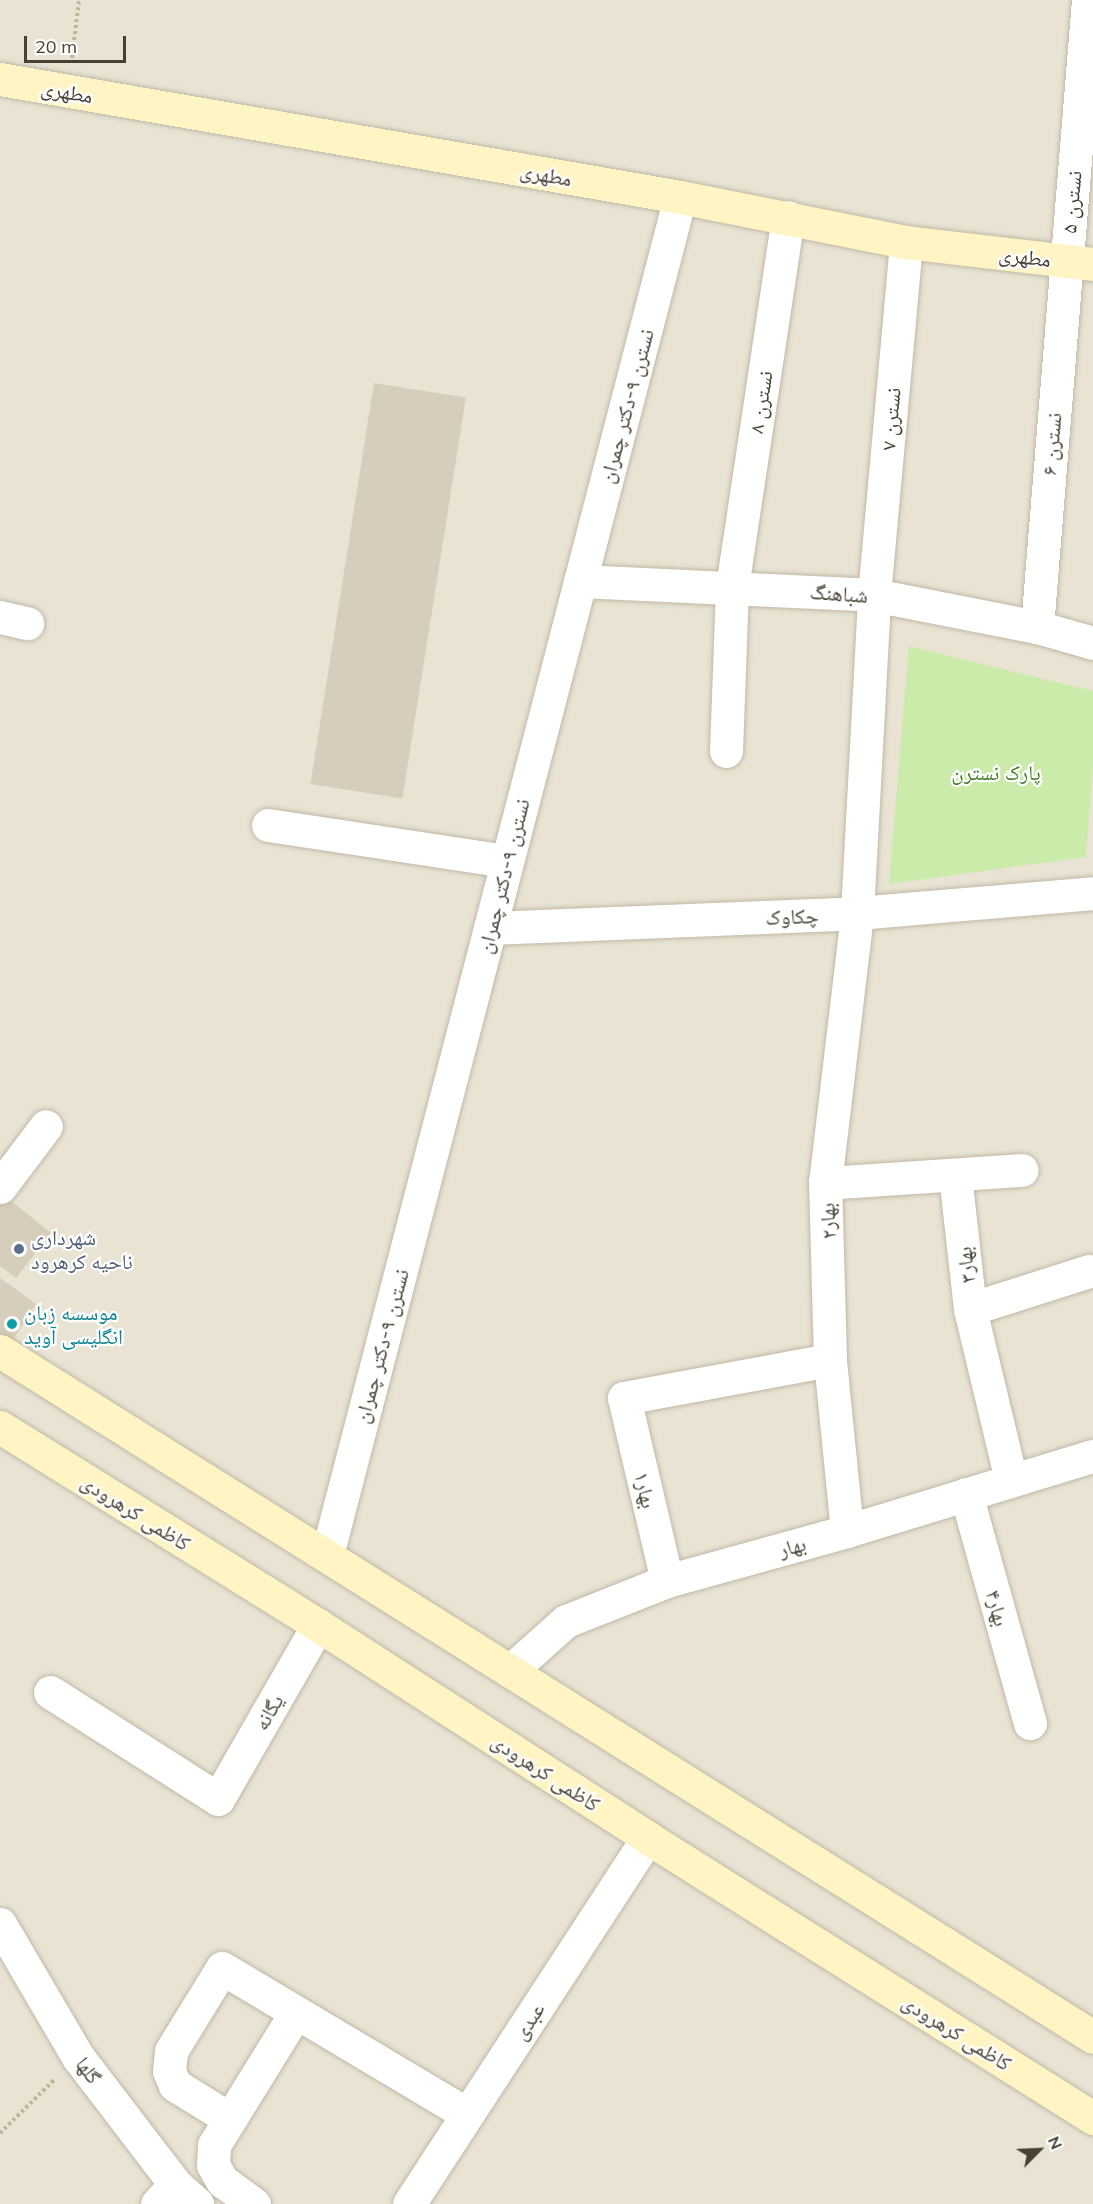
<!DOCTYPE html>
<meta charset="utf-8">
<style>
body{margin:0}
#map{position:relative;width:1093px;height:2204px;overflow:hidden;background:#f4f0e6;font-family:Mulish,"Noto Naskh Arabic",sans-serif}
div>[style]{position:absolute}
.residential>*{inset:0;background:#e8e3d3;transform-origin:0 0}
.green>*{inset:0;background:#cbebab}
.building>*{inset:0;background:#d6cdba;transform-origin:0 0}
.path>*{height:4px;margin-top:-2px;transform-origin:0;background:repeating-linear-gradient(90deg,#c3b698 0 3px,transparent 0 6px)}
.roads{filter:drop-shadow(0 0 2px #c0b9a7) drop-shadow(0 0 2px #c0b9a7)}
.street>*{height:33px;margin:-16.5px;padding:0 16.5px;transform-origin:16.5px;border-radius:16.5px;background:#fff}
.secondary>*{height:33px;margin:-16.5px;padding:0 16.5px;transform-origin:16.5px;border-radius:16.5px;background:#fff4c4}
.dots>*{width:16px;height:16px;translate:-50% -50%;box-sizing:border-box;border:3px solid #fff;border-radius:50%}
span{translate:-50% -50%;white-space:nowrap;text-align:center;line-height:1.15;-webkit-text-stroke:4.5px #fff;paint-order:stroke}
.street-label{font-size:21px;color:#474134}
.park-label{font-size:21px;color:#417d24}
.service-label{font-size:21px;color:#4e5e75}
.left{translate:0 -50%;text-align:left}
.culture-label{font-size:21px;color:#0d838f}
.north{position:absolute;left:1009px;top:2120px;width:60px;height:60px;-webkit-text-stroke:4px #fff;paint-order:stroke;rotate:66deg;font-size:16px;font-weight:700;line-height:24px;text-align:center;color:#474134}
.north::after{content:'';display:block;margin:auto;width:21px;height:27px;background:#474134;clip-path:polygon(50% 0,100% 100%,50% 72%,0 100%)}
.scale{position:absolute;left:24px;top:36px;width:102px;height:27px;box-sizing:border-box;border:3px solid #474134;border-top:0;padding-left:8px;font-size:18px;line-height:21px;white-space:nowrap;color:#474134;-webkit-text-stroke:4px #fff;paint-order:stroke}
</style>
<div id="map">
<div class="residential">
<div style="left:0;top:0;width:1093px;height:2204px"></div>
</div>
<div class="green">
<div style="clip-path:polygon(909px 646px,1093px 691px,1093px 765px,1086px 857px,889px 884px)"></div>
</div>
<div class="building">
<div style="left:374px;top:383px;width:93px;height:406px;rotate:9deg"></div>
<div style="clip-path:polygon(6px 1197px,51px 1233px,16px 1278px,0 1266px,0 1205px)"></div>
<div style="clip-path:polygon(0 1278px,36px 1304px,7px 1349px,0 1344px)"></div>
</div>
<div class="path">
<div style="left:72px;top:58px;width:58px;rotate:-83.1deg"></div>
<div style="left:0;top:2133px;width:76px;rotate:-44.5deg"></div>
</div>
<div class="roads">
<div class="street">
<div style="left:580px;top:581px;width:294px;rotate:2.7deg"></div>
<div style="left:874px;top:595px;width:166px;rotate:11.1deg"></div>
<div style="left:1037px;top:627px;width:58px;rotate:15.9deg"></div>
<div style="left:0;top:617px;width:28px;rotate:13deg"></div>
<div style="left:1037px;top:627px;width:629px;rotate:-85.35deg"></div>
<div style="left:726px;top:751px;width:164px;rotate:-87.9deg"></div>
<div style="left:732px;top:587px;width:374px;rotate:-81.4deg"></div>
<div style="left:268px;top:825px;width:241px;rotate:8.6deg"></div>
<div style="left:490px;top:928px;width:367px;rotate:-2.3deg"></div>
<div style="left:857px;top:913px;width:237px;rotate:-4.8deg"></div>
<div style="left:955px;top:1175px;width:135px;rotate:83.6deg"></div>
<div style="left:970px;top:1309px;width:176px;rotate:76.5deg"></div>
<div style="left:825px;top:1183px;width:197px;rotate:-3.8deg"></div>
<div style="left:0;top:1187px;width:76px;rotate:-53deg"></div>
<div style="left:970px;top:1309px;width:125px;rotate:-17.7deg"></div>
<div style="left:966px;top:1494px;width:238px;rotate:74.4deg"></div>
<div style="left:847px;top:1531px;width:172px;rotate:-95.7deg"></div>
<div style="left:830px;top:1360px;width:177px;rotate:-91.6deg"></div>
<div style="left:825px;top:1183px;width:272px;rotate:-83.2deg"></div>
<div style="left:857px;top:913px;width:318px;rotate:-86.9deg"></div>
<div style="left:874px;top:595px;width:354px;rotate:-84.8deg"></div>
<div style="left:327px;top:1555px;width:1403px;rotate:-75.43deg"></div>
<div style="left:667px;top:1581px;width:188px;rotate:-103.2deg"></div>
<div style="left:624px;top:1398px;width:209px;rotate:-10.5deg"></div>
<div style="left:510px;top:1671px;width:75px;rotate:-41.8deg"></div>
<div style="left:566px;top:1621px;width:109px;rotate:-21.6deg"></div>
<div style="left:667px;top:1581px;width:187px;rotate:-15.5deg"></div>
<div style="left:847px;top:1531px;width:257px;rotate:-17deg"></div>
<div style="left:50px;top:1692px;width:199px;rotate:32.5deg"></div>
<div style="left:218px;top:1799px;width:201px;rotate:-60.1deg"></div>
<div style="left:0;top:1924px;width:154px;rotate:59.6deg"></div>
<div style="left:78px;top:2057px;width:160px;rotate:52.6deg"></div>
<div style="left:175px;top:2184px;width:30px;rotate:42deg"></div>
<div style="left:230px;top:2119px;width:65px;rotate:-148.3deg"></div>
<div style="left:175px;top:2085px;width:15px;rotate:-113deg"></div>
<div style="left:169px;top:2071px;width:20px;rotate:-84deg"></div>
<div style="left:171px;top:2051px;width:97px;rotate:-58.4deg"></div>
<div style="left:222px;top:1968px;width:285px;rotate:30.8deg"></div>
<div style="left:157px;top:2204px;width:27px;rotate:-48deg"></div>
<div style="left:254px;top:2204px;width:39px;rotate:-144deg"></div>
<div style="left:222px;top:2181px;width:18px;rotate:-119deg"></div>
<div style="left:213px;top:2165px;width:20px;rotate:-87deg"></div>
<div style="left:214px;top:2145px;width:156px;rotate:-58.3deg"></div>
<div style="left:409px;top:2204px;width:437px;rotate:-56.9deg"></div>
</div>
<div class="secondary">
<div style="left:0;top:79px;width:690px;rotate:9.84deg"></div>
<div style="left:680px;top:197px;width:230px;rotate:11.3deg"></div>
<div style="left:906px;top:242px;width:188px;rotate:6.7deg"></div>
<div style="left:0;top:1351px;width:1290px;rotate:32.11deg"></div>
<div style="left:0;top:1427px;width:375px;rotate:31.9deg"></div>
<div style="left:318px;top:1625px;width:393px;rotate:32.8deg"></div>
<div style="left:648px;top:1838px;width:526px;rotate:32.18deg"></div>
</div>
</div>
<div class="dots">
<div style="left:19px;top:1249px;background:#5c6f8a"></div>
<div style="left:12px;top:1324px;background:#0f9aa8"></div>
</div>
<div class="street-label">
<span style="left:67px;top:91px;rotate:10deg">مطهری</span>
<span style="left:546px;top:174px;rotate:10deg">مطهری</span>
<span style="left:1071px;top:202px;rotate:-85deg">نسترن ۵</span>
<span style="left:1025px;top:256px;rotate:7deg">مطهری</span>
<span style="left:760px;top:402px;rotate:-81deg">نسترن ۸</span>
<span style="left:626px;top:406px;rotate:-75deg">نسترن ۹-دکتر چمران</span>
<span style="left:890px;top:419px;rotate:-85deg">نسترن ۷</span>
<span style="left:1051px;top:444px;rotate:-85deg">نسترن ۶</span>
<span style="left:839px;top:593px;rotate:4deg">شباهنگ</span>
<span style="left:503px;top:876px;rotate:-76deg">نسترن ۹-دکتر چمران</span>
<span style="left:792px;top:916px;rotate:-2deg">چکاوک</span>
<span style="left:827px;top:1221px;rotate:-92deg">بهار۲</span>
<span style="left:965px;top:1265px;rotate:-96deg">بهار۳</span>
<span style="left:381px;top:1346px;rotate:-75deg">نسترن ۹-دکتر چمران</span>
<span style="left:646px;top:1490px;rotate:77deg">بهار۱</span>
<span style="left:136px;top:1512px;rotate:32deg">کاظمی کرهرودی</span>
<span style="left:792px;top:1546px;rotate:-16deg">بهار</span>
<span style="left:998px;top:1608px;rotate:75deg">بهار۴</span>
<span style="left:268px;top:1712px;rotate:-60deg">یگانه</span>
<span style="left:546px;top:1772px;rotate:33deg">کاظمی کرهرودی</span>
<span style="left:528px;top:2021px;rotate:-57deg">عبدی</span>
<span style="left:957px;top:2032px;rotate:32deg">کاظمی کرهرودی</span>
<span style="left:89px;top:2070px;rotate:54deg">گلها</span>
</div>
<div class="park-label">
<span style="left:996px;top:772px">پارک نسترن</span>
</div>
<div class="service-label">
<span class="left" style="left:31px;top:1249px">شهرداری<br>ناحیه کرهرود</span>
</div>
<div class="culture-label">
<span class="left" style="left:24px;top:1324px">موسسه زبان<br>انگلیسی آوید</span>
</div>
<div class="north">N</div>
<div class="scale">20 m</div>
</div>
